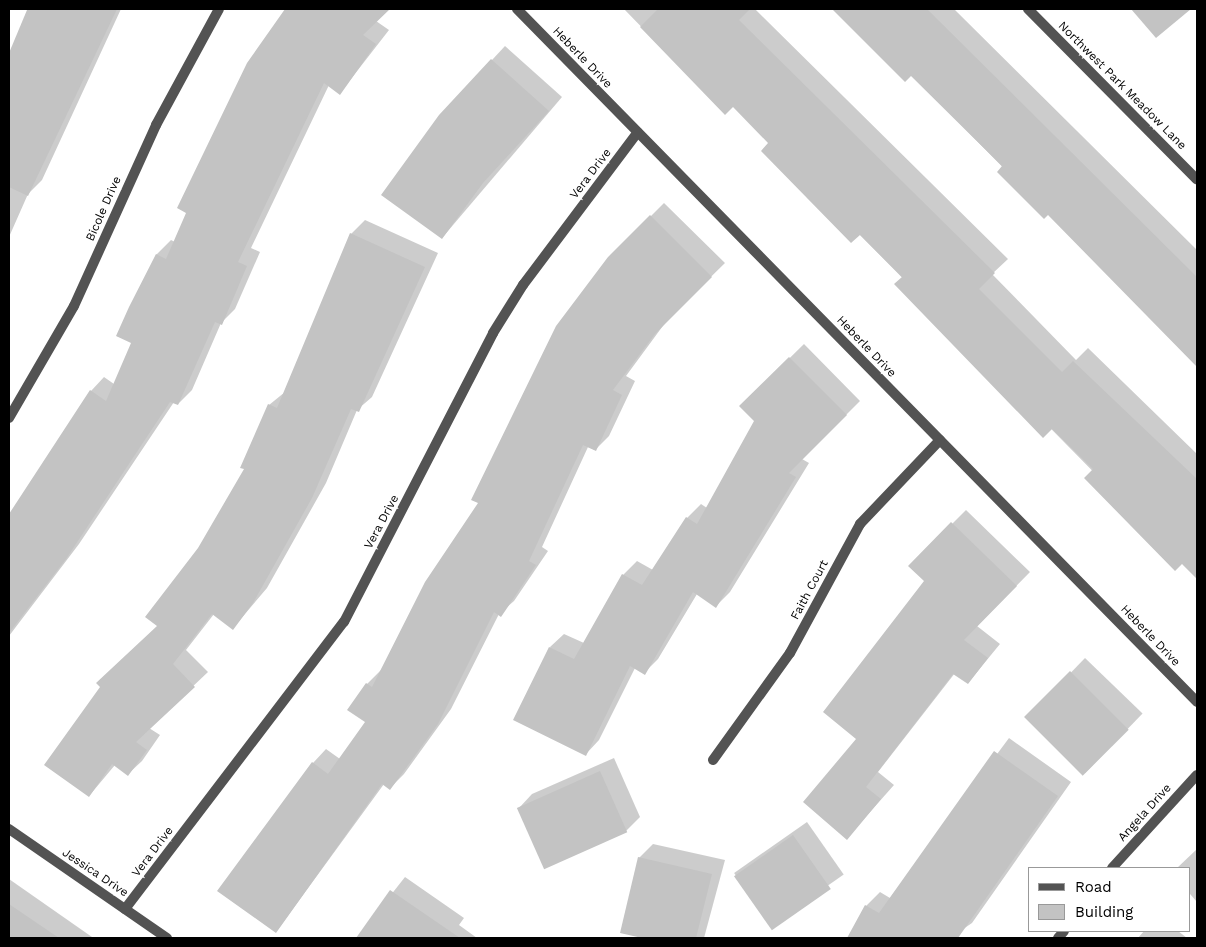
<!DOCTYPE html>
<style>
body{margin:0}
#map{position:relative;width:1206px;height:947px;overflow:hidden;background:#fff;font-family:"Work Sans",sans-serif}
div>[style]{position:absolute}
.shadow>*{inset:0;background:#0003;transform-origin:0 0}
.building>*{inset:0;background:#c3c3c3;transform-origin:0 0}
.street>*{height:10px;margin:-5px;padding:0 5px;transform-origin:5px;border-radius:5px;background:#535353}
span{translate:-50% -50%;white-space:nowrap;text-align:center;line-height:1.15;-webkit-text-stroke:4.5px #fff;paint-order:stroke}
.street-label{font-size:12px;color:#000}
.frame{position:absolute;inset:0;border:10px solid #000;pointer-events:none}
.legend{position:absolute;left:1028px;top:867px;width:162px;height:65px;box-sizing:border-box;background:#fff;border:1px solid #999;margin:0;padding:6px 9px;list-style:none;font-size:15px;color:#000}
.legend li{display:flex;align-items:center;gap:10px;height:25px}
.legend b{width:25px;border:1px solid #999}
</style>
<div id="map">
<div class="shadow">
<div style="clip-path:polygon(29px 9px,121px 9px,42px 180px,28px 194px,9px 237px,9px 56px)"></div>
<div style="clip-path:polygon(287px 9px,388px 9px,376px 21px,389px 30px,340px 93px,329px 85px,251px 248px,260px 252px,235px 309px,221px 323px,192px 390px,178px 404px,174px 402px,79px 544px,9px 636px,9px 517px,91px 391px,104px 377px,114px 384px,133px 342px,117px 336px,157px 254px,171px 240px,175px 242px,248px 64px)"></div>
<div style="clip-path:polygon(624px 9px,755px 9px,1008px 259px,992px 274px,1076px 360px,1088px 348px,1197px 454px,1197px 577px,733px 106px,725px 113px)"></div>
<div style="clip-path:polygon(833px 9px,954px 9px,1197px 250px,1197px 365px,911px 74px,905px 80px)"></div>
<div style="clip-path:polygon(1133px 9px,1189px 9px,1156px 36px)"></div>
<div style="clip-path:polygon(505px 46px,562px 97px,442px 238px,440px 116px)"></div>
<div style="clip-path:polygon(664px 203px,725px 263px,668px 319px,626px 376px,635px 381px,609px 436px,595px 450px,588px 447px,542px 547px,548px 551px,514px 601px,499px 614px,451px 709px,404px 774px,390px 788px,384px 784px,276px 932px,313px 763px,326px 749px,340px 759px,366px 722px,367px 684px,381px 670px,480px 502px,609px 258px)"></div>
<div style="clip-path:polygon(365px 220px,438px 253px,372px 397px,357px 410px,326px 483px,267px 588px,233px 628px,214px 614px,186px 650px,208px 672px,149px 728px,160px 735px,142px 761px,128px 774px,115px 765px,89px 796px,158px 625px,246px 469px,269px 405px,285px 392px,351px 234px)"></div>
<div style="clip-path:polygon(804px 344px,860px 401px,802px 459px,809px 463px,730px 592px,716px 606px,697px 594px,658px 659px,644px 673px,635px 668px,599px 740px,586px 754px,550px 647px,564px 634px,584px 643px,623px 575px,637px 561px,653px 570px,687px 518px,701px 504px,707px 508px,755px 421px,741px 406px)"></div>
<div style="clip-path:polygon(966px 510px,1030px 572px,977px 626px,1000px 644px,968px 683px,955px 673px,878px 772px,894px 785px,847px 838px,858px 738px,925px 580px,910px 566px)"></div>
<div style="left:1085px;top:658px;width:80px;height:83px;rotate:44deg"></div>
<div style="clip-path:polygon(1009px 738px,1071px 782px,972px 923px,950px 938px,849px 938px,866px 906px,880px 892px,890px 898px)"></div>
<div style="clip-path:polygon(614px 758px,640px 817px,626px 831px,519px 808px,532px 794px)"></div>
<div style="left:807px;top:822px;width:64px;height:89px;rotate:55deg"></div>
<div style="clip-path:polygon(653px 844px,725px 860px,704px 938px,647px 938px,622px 932px,639px 858px)"></div>
<div style="clip-path:polygon(1197px 849px,1197px 902px,1190px 894px,1190px 868px,1177px 868px)"></div>
<div style="clip-path:polygon(405px 877px,464px 918px,459px 925px,477px 938px,357px 938px)"></div>
<div style="clip-path:polygon(9px 879px,92px 937px,91px 938px,9px 938px)"></div>
<div style="clip-path:polygon(1144px 931px,1178px 931px,1187px 938px,1138px 938px)"></div>
</div>
<div class="building">
<div style="clip-path:polygon(117px 9px,28px 196px,9px 187px,9px 53px,27px 10px)"></div>
<div style="clip-path:polygon(285px 9px,390px 9px,363px 35px,376px 44px,340px 95px,324px 83px,238px 262px,247px 266px,222px 325px,215px 322px,178px 405px,170px 402px,66px 559px,9px 633px,9px 514px,90px 390px,106px 401px,131px 343px,116px 336px,129px 307px,156px 254px,166px 259px,186px 213px,177px 208px,247px 63px)"></div>
<div style="clip-path:polygon(658px 9px,750px 9px,739px 20px,995px 273px,979px 289px,1062px 372px,1073px 361px,1197px 479px,1197px 579px,1182px 564px,1175px 571px,1084px 478px,1093px 469px,1052px 429px,1043px 438px,894px 284px,902px 277px,860px 235px,851px 243px,761px 151px,768px 143px,733px 107px,725px 115px,640px 27px)"></div>
<div style="clip-path:polygon(832px 9px,927px 9px,1197px 277px,1197px 367px,1048px 215px,1044px 219px,997px 172px,1002px 166px,911px 76px,905px 82px)"></div>
<div style="clip-path:polygon(1131px 9px,1191px 9px,1156px 38px)"></div>
<div style="clip-path:polygon(491px 59px,549px 111px,483px 183px,442px 239px,381px 195px,439px 115px)"></div>
<div style="clip-path:polygon(650px 215px,712px 277px,655px 334px,613px 390px,622px 395px,596px 451px,583px 445px,529px 561px,536px 565px,501px 617px,494px 612px,438px 724px,390px 790px,382px 784px,276px 933px,217px 891px,312px 762px,328px 774px,365px 722px,347px 710px,366px 683px,372px 687px,425px 582px,478px 503px,471px 500px,556px 326px,608px 257px)"></div>
<div style="clip-path:polygon(350px 233px,425px 267px,359px 412px,351px 409px,312px 498px,253px 603px,233px 630px,212px 614px,173px 664px,195px 687px,136px 742px,147px 750px,128px 776px,112px 764px,89px 797px,44px 765px,100px 687px,96px 683px,157px 626px,145px 617px,198px 548px,244px 469px,240px 468px,268px 404px,277px 408px)"></div>
<div style="clip-path:polygon(789px 357px,847px 415px,789px 473px,796px 477px,716px 608px,693px 592px,645px 675px,630px 666px,586px 756px,513px 720px,549px 647px,574px 659px,622px 574px,642px 585px,686px 517px,697px 524px,754px 421px,739px 406px)"></div>
<div style="clip-path:polygon(951px 522px,1017px 586px,964px 640px,988px 658px,968px 684px,953px 674px,866px 787px,881px 799px,847px 840px,803px 802px,856px 739px,823px 712px,924px 581px,908px 566px)"></div>
<div style="left:1070px;top:671px;width:83px;height:65px;rotate:45deg"></div>
<div style="clip-path:polygon(994px 751px,1058px 796px,958px 938px,847px 938px,865px 905px,879px 913px)"></div>
<div style="left:600px;top:771px;width:67px;height:91px;rotate:66deg"></div>
<div style="left:793px;top:835px;width:66px;height:72px;rotate:55deg"></div>
<div style="clip-path:polygon(638px 857px,712px 874px,696px 938px,642px 938px,620px 933px)"></div>
<div style="clip-path:polygon(390px 890px,460px 938px,356px 938px)"></div>
<div style="clip-path:polygon(9px 904px,59px 938px,9px 938px)"></div>
</div>
<div class="street">
<div style="left:517px;top:9px;width:971px;rotate:45.54deg"></div>
<div style="left:1028px;top:9px;width:240px;rotate:45.3deg"></div>
<div style="left:9px;top:418px;width:129px;rotate:-59.9deg"></div>
<div style="left:74px;top:306px;width:199px;rotate:-65.6deg"></div>
<div style="left:156px;top:125px;width:132px;rotate:-61.5deg"></div>
<div style="left:713px;top:760px;width:132px;rotate:-54.3deg"></div>
<div style="left:790px;top:653px;width:147px;rotate:-61.5deg"></div>
<div style="left:860px;top:524px;width:116px;rotate:-46.4deg"></div>
<div style="left:9px;top:829px;width:192px;rotate:34.6deg"></div>
<div style="left:1112px;top:868px;width:126px;rotate:-47.6deg"></div>
<div style="left:125px;top:909px;width:361px;rotate:-52.7deg"></div>
<div style="left:344px;top:622px;width:325px;rotate:-62.7deg"></div>
<div style="left:493px;top:333px;width:57px;rotate:-58deg"></div>
<div style="left:523px;top:285px;width:191px;rotate:-53.1deg"></div>
<div style="left:1058px;top:938px;width:9px;rotate:-49deg"></div>
</div>
<div class="street-label">
<span style="left:582px;top:58px;rotate:46deg">Heberle Drive</span>
<span style="left:1122px;top:86px;rotate:45deg">Northwest Park Meadow Lane</span>
<span style="left:591px;top:174px;rotate:-53deg">Vera Drive</span>
<span style="left:104px;top:209px;rotate:-66deg">Bicole Drive</span>
<span style="left:866px;top:347px;rotate:46deg">Heberle Drive</span>
<span style="left:382px;top:522px;rotate:-62deg">Vera Drive</span>
<span style="left:810px;top:590px;rotate:-62deg">Faith Court</span>
<span style="left:1150px;top:636px;rotate:46deg">Heberle Drive</span>
<span style="left:1145px;top:813px;rotate:-48deg">Angela Drive</span>
<span style="left:153px;top:852px;rotate:-53deg">Vera Drive</span>
<span style="left:95px;top:873px;rotate:34deg">Jessica Drive</span>
</div>
<div class="frame"></div>
<ul class="legend">
<li><b style="height:6px;background:#535353"></b>Road</li>
<li><b style="height:14px;background:#c3c3c3"></b>Building</li>
</ul>
</div>
